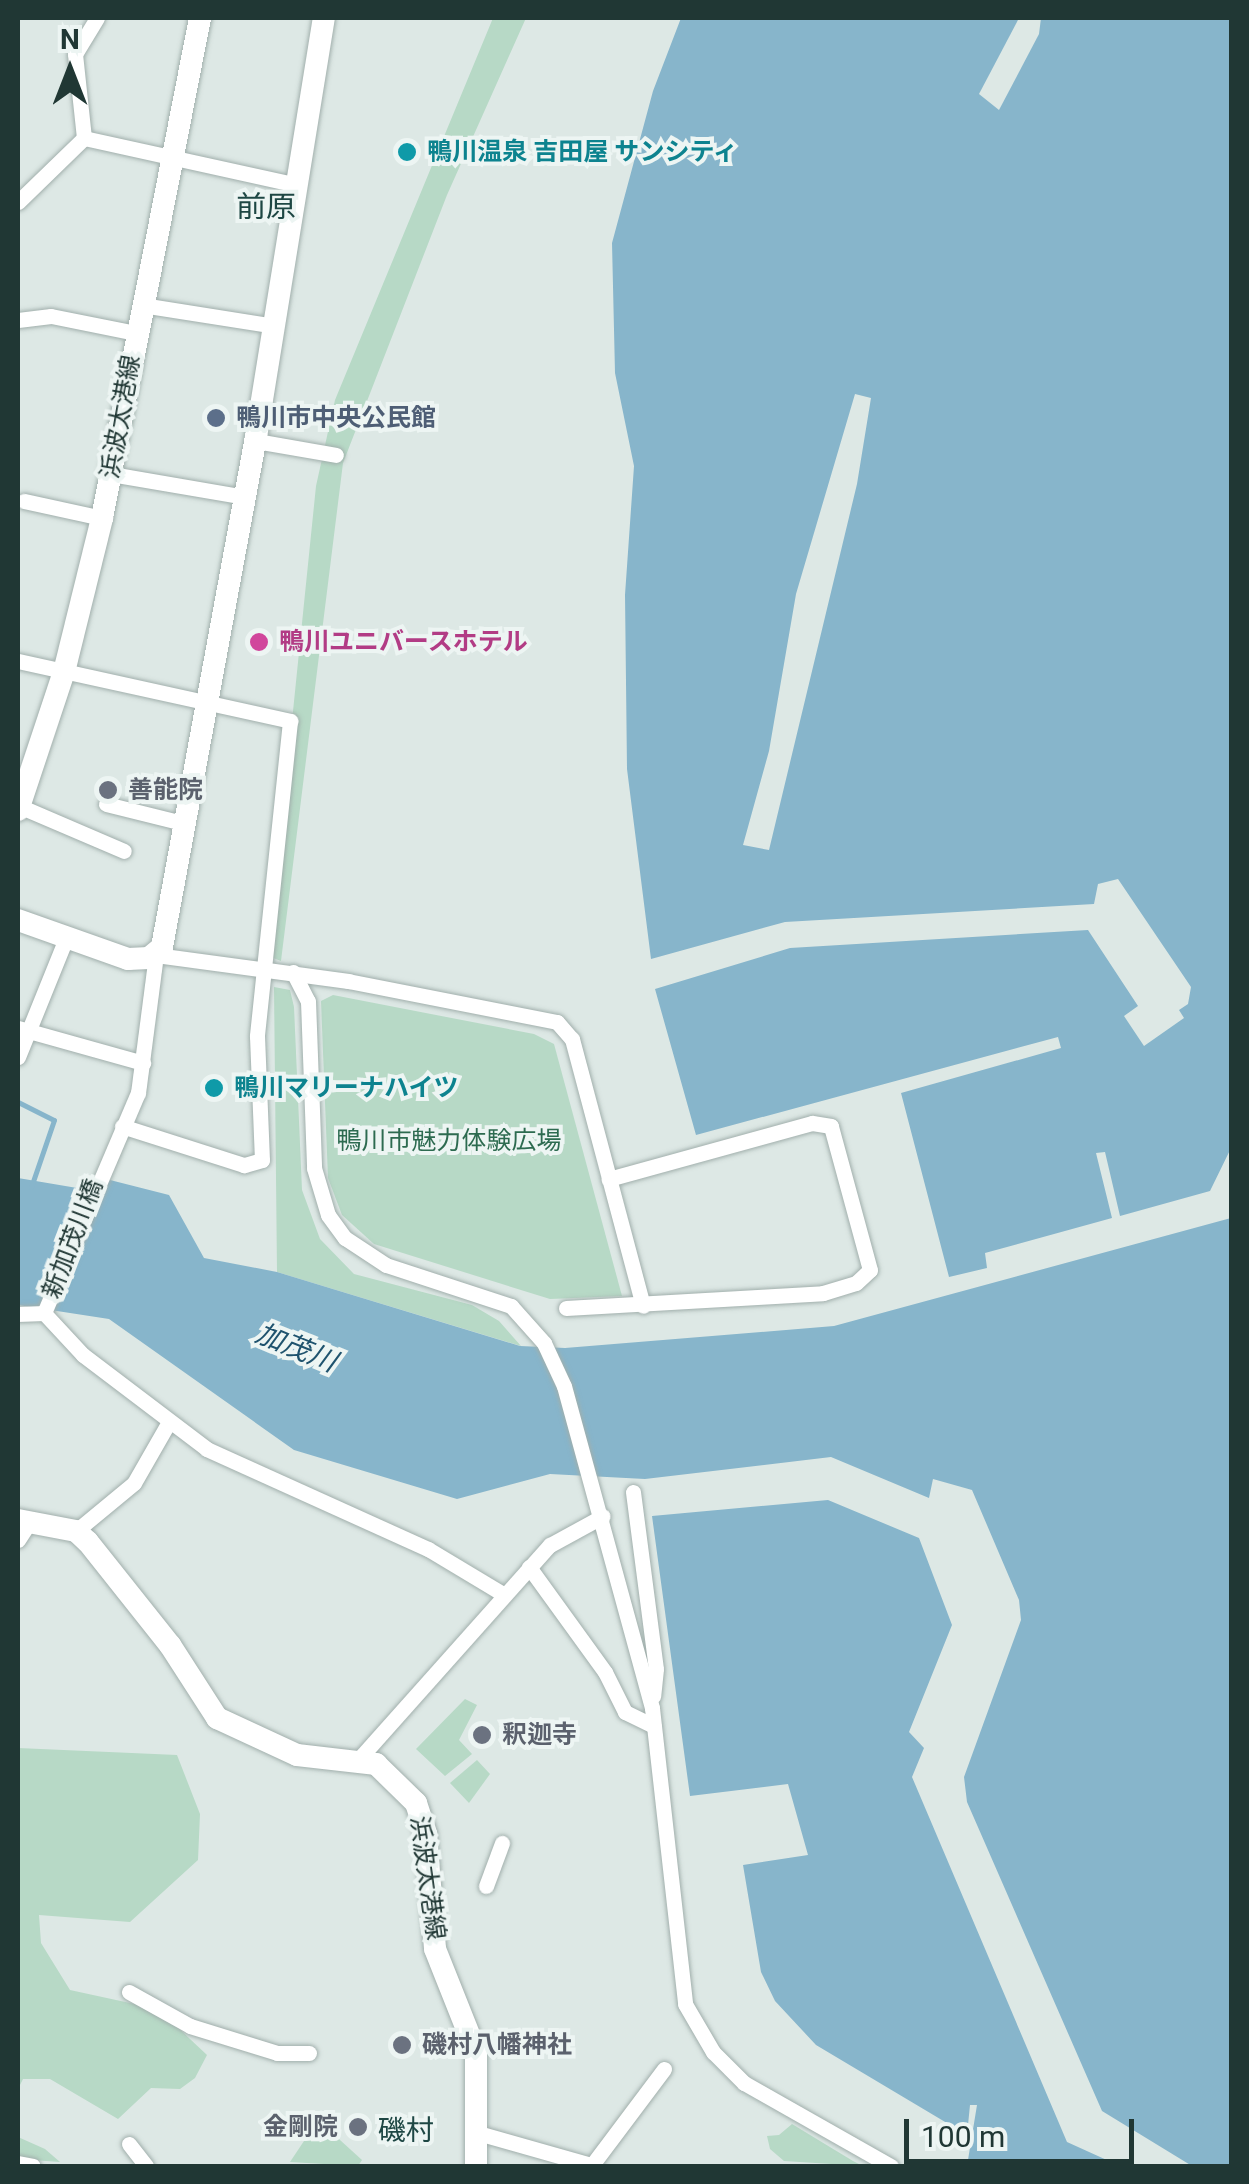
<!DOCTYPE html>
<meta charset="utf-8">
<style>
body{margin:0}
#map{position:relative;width:1249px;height:2184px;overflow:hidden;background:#dde8e5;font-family:Roboto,"Noto Sans JP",sans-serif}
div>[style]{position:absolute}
.green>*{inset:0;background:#b7d9c6}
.water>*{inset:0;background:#87b5cb}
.pier>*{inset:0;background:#dde8e5}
.stream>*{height:5px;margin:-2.5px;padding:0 2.5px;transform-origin:2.5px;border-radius:2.5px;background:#87b5cb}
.roads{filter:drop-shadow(0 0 2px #a1afac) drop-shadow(0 0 2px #a1afac)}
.street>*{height:15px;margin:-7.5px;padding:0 7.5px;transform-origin:7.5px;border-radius:7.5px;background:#fff}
.secondary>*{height:22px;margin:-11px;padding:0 11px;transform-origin:11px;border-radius:11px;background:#fff}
.dots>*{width:28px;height:28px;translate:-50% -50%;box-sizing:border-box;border:5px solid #edf5f3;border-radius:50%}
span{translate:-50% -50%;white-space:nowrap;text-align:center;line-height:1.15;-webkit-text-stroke:8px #edf5f3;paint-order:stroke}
.culture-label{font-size:25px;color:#0d838f;font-weight:700}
.left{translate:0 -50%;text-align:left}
.street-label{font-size:25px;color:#203734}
.service-label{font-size:25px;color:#4e5e75;font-weight:700}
.hotel-label{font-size:25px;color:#b23c85;font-weight:700}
.worship-label{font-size:25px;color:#5b616d;font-weight:700}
.right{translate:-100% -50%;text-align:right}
.park-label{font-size:25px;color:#2d6b50}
.water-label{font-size:28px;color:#1f536e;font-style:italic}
.neighbourhood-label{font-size:28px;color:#1e4744}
.quarter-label{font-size:30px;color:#1e4744}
.frame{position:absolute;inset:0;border:20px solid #203734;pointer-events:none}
.north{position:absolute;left:20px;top:20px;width:100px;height:100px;-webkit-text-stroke:8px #edf5f3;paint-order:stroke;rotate:0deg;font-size:28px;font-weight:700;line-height:40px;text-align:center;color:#203734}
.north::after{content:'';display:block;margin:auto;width:35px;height:45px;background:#203734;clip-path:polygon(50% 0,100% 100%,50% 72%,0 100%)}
.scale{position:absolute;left:904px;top:2119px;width:230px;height:45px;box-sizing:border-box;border:5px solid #203734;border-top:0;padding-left:12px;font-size:30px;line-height:35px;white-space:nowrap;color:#203734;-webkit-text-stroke:8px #edf5f3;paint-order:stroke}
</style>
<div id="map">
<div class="green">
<div style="clip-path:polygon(493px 18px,526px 18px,447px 195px,343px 463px,281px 961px,268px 956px,316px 486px,335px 400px)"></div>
<div style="clip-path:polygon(274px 987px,290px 990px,294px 1007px,302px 1190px,320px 1239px,354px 1274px,472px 1305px,499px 1321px,521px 1346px,277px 1272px)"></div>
<div style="clip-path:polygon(333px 995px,534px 1034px,554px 1044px,622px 1296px,550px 1299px,374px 1244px,342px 1215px,328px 1178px,321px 1001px)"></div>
<div style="clip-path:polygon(465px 1699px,477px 1705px,459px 1740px,472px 1754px,445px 1776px,416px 1749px)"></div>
<div style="clip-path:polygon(18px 1748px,177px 1755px,200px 1814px,198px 1860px,130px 1922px,39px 1915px,41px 1943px,70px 1990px,139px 2005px,173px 2023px,207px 2055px,195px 2078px,180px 2089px,151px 2088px,118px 2119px,50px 2079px,23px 2079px,18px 2089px)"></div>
<div style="clip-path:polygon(477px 1760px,490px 1774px,469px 1803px,450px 1783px)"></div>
<div style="clip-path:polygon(318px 2120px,362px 2160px,358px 2166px,290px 2162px)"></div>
<div style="clip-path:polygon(792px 2124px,853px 2161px,863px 2166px,784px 2161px,770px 2149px,767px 2136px,779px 2135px)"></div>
<div style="clip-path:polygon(18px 2137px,45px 2149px,60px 2162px,18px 2159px)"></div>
</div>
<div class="water">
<div style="clip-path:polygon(681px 18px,1231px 18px,1232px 1146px,1210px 1191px,1120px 1216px,1105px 1152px,1096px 1153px,1112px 1218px,985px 1253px,987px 1268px,949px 1277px,901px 1093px,1061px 1048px,1058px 1037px,696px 1135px,655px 989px,790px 948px,1088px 930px,1138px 1006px,1124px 1016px,1144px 1046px,1184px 1018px,1179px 1010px,1188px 1004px,1191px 987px,1118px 879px,1098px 884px,1094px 904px,785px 922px,651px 959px,627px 769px,625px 595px,634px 466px,615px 373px,612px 243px,653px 91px)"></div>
<div style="clip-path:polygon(18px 1178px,83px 1189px,110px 1180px,169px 1195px,204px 1258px,277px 1272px,520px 1346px,565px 1348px,834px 1326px,1231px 1218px,1231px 2166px,1192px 2166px,1102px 2111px,967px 1802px,964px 1777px,1021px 1620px,1019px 1600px,972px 1490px,933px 1479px,929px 1498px,831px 1457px,645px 1479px,550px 1474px,457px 1499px,294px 1450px,109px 1319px,18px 1305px)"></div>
<div style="clip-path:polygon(828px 1500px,919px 1538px,952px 1625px,909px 1732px,924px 1748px,912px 1777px,1067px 2142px,1120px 2166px,967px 2166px,977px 2105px,970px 2105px,967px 2135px,816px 2045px,775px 2001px,761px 1972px,743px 1865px,808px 1855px,788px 1784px,690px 1796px,652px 1516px)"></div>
</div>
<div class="pier">
<div style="clip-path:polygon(1019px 18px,1041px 18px,1039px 34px,999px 110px,979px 94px)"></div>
<div style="clip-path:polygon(855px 394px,871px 398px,857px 484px,769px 850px,743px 845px,769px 751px,796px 594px)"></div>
</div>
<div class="stream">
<div style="left:18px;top:1102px;width:40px;rotate:26.6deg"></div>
<div style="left:54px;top:1120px;width:71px;rotate:108.9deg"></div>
</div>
<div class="roads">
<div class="street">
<div style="left:84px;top:138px;width:218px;rotate:12.4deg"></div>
<div style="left:18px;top:202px;width:92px;rotate:-44.1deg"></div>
<div style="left:84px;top:138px;width:84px;rotate:-96.1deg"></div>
<div style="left:75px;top:54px;width:42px;rotate:-58.6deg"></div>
<div style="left:142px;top:305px;width:134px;rotate:9deg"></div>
<div style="left:18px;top:320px;width:33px;rotate:-7deg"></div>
<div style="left:51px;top:316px;width:87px;rotate:11.3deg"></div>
<div style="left:256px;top:441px;width:81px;rotate:9.9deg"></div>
<div style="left:111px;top:474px;width:137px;rotate:9.7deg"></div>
<div style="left:24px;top:501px;width:80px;rotate:12.3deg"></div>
<div style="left:18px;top:661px;width:279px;rotate:12.4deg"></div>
<div style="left:290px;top:721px;width:317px;rotate:96deg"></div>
<div style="left:257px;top:1036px;width:124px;rotate:87.7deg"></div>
<div style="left:262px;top:1160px;width:19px;rotate:164deg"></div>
<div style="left:244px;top:1165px;width:128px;rotate:-162.3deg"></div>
<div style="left:106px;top:804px;width:83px;rotate:13.9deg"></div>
<div style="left:19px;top:806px;width:114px;rotate:23.2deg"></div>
<div style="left:293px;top:972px;width:33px;rotate:63deg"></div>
<div style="left:308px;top:1001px;width:167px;rotate:87.9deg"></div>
<div style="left:314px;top:1168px;width:49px;rotate:73.4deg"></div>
<div style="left:328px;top:1215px;width:29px;rotate:54deg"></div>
<div style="left:345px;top:1238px;width:49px;rotate:33.4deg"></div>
<div style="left:386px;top:1265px;width:132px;rotate:18.2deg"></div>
<div style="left:511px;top:1306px;width:50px;rotate:48.3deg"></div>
<div style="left:544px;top:1343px;width:47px;rotate:65.1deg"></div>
<div style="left:564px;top:1386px;width:334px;rotate:74.7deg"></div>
<div style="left:652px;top:1708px;width:298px;rotate:83.6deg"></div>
<div style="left:685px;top:2004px;width:56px;rotate:59.7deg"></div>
<div style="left:713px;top:2052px;width:44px;rotate:45deg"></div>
<div style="left:744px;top:2083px;width:169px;rotate:29.5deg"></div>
<div style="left:18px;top:1028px;width:130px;rotate:15.6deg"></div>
<div style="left:18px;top:1057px;width:128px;rotate:-68deg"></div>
<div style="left:566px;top:1308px;width:257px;rotate:-3.3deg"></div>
<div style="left:823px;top:1293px;width:34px;rotate:-17deg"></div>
<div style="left:856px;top:1283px;width:19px;rotate:-43deg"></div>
<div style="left:870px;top:1270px;width:149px;rotate:-105.2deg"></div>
<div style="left:831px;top:1126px;width:19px;rotate:-171deg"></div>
<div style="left:812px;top:1123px;width:211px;rotate:164.6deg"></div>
<div style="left:18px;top:1314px;width:26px;rotate:-2deg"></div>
<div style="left:633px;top:1492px;width:178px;rotate:82.6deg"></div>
<div style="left:656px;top:1669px;width:27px;rotate:96deg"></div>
<div style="left:76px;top:1531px;width:75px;rotate:-39.6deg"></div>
<div style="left:134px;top:1483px;width:70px;rotate:-60.2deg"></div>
<div style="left:18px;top:1540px;width:20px;rotate:-57deg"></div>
<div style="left:529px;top:1567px;width:130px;rotate:54.1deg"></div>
<div style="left:605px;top:1672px;width:45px;rotate:63.4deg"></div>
<div style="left:625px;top:1712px;width:32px;rotate:26deg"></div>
<div style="left:503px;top:1594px;width:87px;rotate:-149deg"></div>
<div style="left:428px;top:1549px;width:243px;rotate:-155.7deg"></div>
<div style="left:207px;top:1449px;width:156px;rotate:-142.8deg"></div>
<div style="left:83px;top:1355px;width:57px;rotate:-132.9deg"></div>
<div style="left:44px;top:1313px;width:239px;rotate:-66.9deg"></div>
<div style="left:138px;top:1093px;width:139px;rotate:-82.6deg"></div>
<div style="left:156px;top:955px;width:194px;rotate:7.7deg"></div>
<div style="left:348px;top:981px;width:213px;rotate:11.1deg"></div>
<div style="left:557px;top:1022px;width:23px;rotate:49deg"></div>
<div style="left:572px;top:1039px;width:276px;rotate:75.1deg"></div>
<div style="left:359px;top:1759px;width:287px;rotate:-48.3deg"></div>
<div style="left:550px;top:1545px;width:60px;rotate:-28.7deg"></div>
<div style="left:486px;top:1886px;width:46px;rotate:-69.6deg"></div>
<div style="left:129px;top:1992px;width:70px;rotate:29.1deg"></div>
<div style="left:190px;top:2026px;width:91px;rotate:17.2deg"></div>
<div style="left:277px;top:2053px;width:32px"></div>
<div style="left:478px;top:2133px;width:122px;rotate:15.8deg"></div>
<div style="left:129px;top:2144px;width:28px;rotate:52deg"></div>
<div style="left:18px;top:2163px;width:15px;rotate:11deg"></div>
<div style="left:592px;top:2165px;width:120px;rotate:-53.1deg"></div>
</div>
<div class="secondary">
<div style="left:18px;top:810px;width:145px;rotate:-71.6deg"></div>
<div style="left:64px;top:672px;width:159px;rotate:-76.1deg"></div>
<div style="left:102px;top:518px;width:510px;rotate:-78.91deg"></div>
<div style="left:18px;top:920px;width:117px;rotate:19.5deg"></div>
<div style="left:128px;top:959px;width:21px;rotate:-3deg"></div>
<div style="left:149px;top:958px;width:17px;rotate:-40deg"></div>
<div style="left:162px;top:947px;width:519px;rotate:-79.56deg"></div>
<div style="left:256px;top:437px;width:424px;rotate:-80.8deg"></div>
<div style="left:18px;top:1520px;width:59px;rotate:10.7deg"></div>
<div style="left:76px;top:1531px;width:16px;rotate:43deg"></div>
<div style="left:88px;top:1542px;width:132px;rotate:51.5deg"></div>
<div style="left:170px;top:1645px;width:87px;rotate:57.2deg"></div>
<div style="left:217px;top:1718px;width:88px;rotate:24.8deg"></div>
<div style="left:297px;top:1755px;width:80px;rotate:6.5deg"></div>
<div style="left:376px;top:1764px;width:56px;rotate:44.3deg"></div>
<div style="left:416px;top:1803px;width:33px;rotate:72deg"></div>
<div style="left:426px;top:1834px;width:115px;rotate:85.5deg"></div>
<div style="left:435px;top:1949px;width:111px;rotate:68.3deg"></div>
<div style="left:476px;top:2052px;width:114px;rotate:90deg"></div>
</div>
</div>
<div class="dots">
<div style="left:407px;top:152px;background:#0f9aa8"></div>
<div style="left:216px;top:418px;background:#5c6f8a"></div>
<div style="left:259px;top:642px;background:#d1479c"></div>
<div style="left:108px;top:790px;background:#6b7280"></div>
<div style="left:214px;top:1088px;background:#0f9aa8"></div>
<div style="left:482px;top:1735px;background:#6b7280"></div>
<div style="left:402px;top:2045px;background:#6b7280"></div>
<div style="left:358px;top:2127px;background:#6b7280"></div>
</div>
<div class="culture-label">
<span class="left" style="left:427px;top:152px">鴨川温泉 吉田屋 サンシティ</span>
<span class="left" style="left:234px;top:1088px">鴨川マリーナハイツ</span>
</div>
<div class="street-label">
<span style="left:121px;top:417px;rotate:-80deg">浜波太港線</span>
<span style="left:73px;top:1239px;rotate:-69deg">新加茂川橋</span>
<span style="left:427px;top:1878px;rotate:82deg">浜波太港線</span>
</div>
<div class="service-label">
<span class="left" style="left:236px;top:418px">鴨川市中央公民館</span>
</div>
<div class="hotel-label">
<span class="left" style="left:279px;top:642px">鴨川ユニバースホテル</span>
</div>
<div class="worship-label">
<span class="left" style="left:128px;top:790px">善能院</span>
<span class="left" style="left:502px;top:1735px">釈迦寺</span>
<span class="left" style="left:422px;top:2045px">磯村八幡神社</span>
<span class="right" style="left:338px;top:2127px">金剛院</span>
</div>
<div class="park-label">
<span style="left:449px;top:1141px">鴨川市魅力体験広場</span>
</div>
<div class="water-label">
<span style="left:296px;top:1348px;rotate:22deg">加茂川</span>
</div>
<div class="neighbourhood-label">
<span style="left:406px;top:2131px">磯村</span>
</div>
<div class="quarter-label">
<span style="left:266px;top:207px">前原</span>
</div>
<div class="frame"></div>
<div class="north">N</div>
<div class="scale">100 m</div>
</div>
